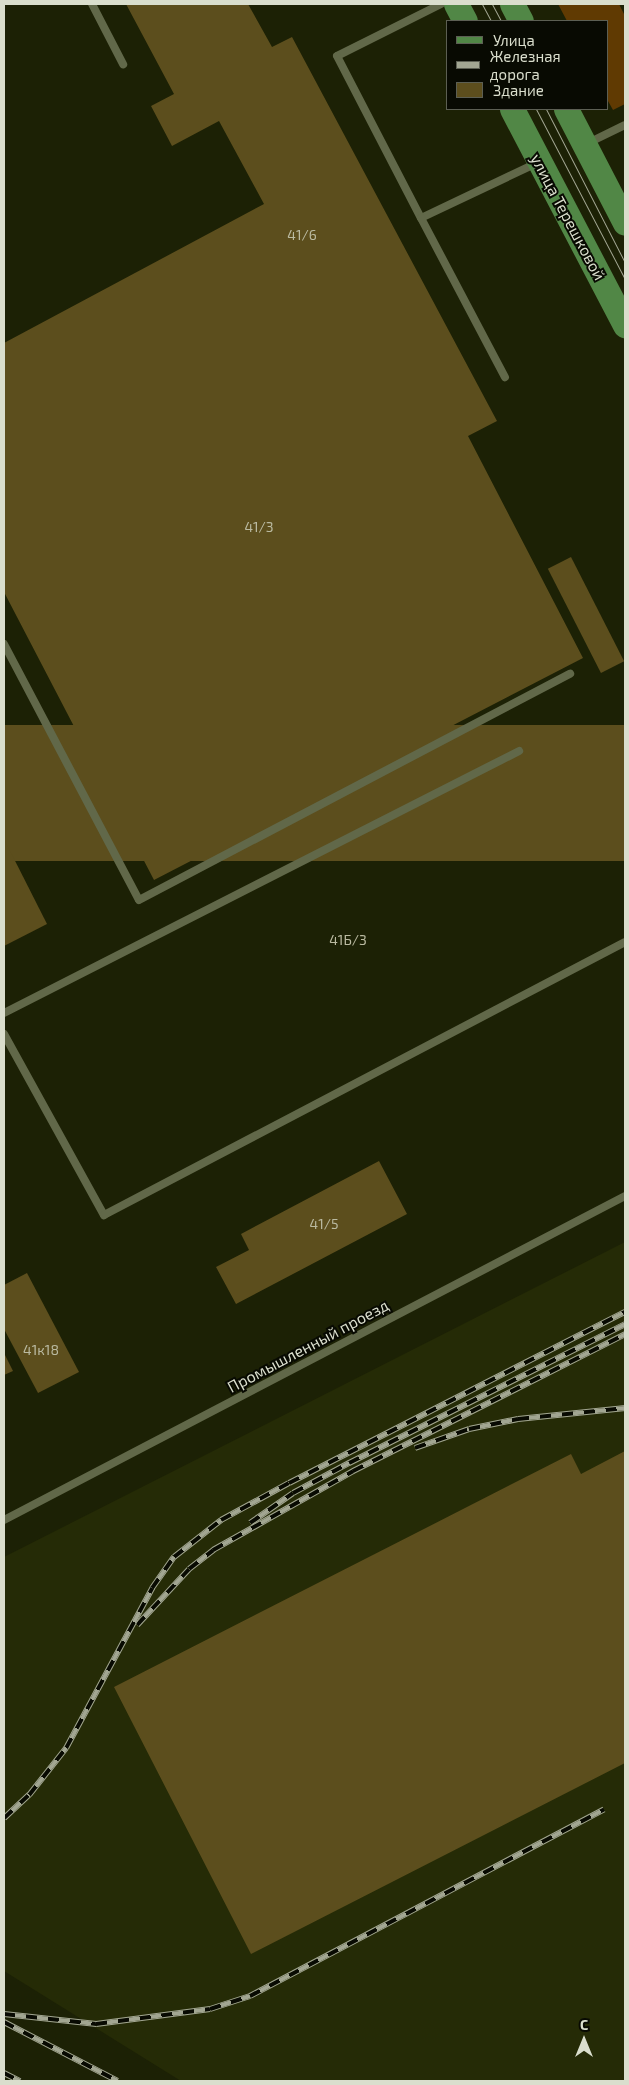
<!DOCTYPE html>
<meta charset="utf-8">
<style>
body{margin:0}
#map{position:relative;width:629px;height:2085px;overflow:hidden;background:#1c2105;font-family:"Exo 2",sans-serif}
div>[style]{position:absolute}
.built>*{inset:0;background:#252b06}
.green>*{inset:0;background:#603a02}
.building>*{inset:0;background:#5c4e1d;transform-origin:0 0}
.lane>*{height:8px;margin:-4px;padding:0 4px;transform-origin:4px;border-radius:4px;background:#616849}
.primary>*{height:25px;margin:-12.5px;padding:0 12.5px;transform-origin:12.5px;border-radius:12.5px;background:#518746}
.tram>*{height:1px;margin:-0.5px;padding:0 0.5px;transform-origin:0.5px;border-radius:0.5px;background:#a2a692}
.rail>*{height:5.5px;margin-top:-2.75px;transform-origin:0;background:repeating-linear-gradient(90deg,#080a02 0 11px,#a2a692 0 22px);box-sizing:border-box;border-block:1px solid #a2a692}
span{translate:-50% -50%;white-space:nowrap;text-align:center;line-height:1.15;-webkit-text-stroke:4px #080a02;paint-order:stroke}
.number-label{font-size:14px;color:#babaa1}
.number-label span{-webkit-text-stroke-width:0}
.street-label{font-size:16px;color:#dadecd}
.frame{position:absolute;inset:0;border:5px solid #dadecd;pointer-events:none}
.legend{position:absolute;left:446px;top:20px;width:162px;height:90px;box-sizing:border-box;background:#080a02;border:1px solid #5c5f53;margin:0;padding:6px 9px;list-style:none;font-size:15px;color:#dadecd}
.legend li{display:flex;align-items:center;gap:10px;height:25px}
.legend b{width:25px;border:1px solid #5c5f53}
.north{position:absolute;left:559px;top:2015px;width:50px;height:50px;-webkit-text-stroke:4px #080a02;paint-order:stroke;rotate:0deg;font-size:14px;font-weight:700;line-height:20px;text-align:center;color:#dadecd}
.north::after{content:'';display:block;margin:auto;width:18px;height:22px;background:#dadecd;clip-path:polygon(50% 0,100% 100%,50% 72%,0 100%)}
</style>
<div id="map">
<div class="built">
<div style="clip-path:polygon(625px 1242px,625px 2081px,181px 2081px,4px 1971px,4px 1557px)"></div>
</div>
<div class="green">
<div style="clip-path:polygon(558px 4px,619px 4px,625px 16px,625px 104px,613px 110px,608px 101px,608px 21px,567px 21px)"></div>
</div>
<div class="building">
<div style="clip-path:polygon(126px 4px,248px 4px,272px 47px,292px 37px,497px 421px,468px 436px,583px 658px,154px 880px,4px 592px,4px 343px,264px 204px,219px 121px,172px 146px,151px 106px,174px 94px)"></div>
<div style="left:571px;top:557px;width:117px;height:26px;rotate:63deg"></div>
<div style="left:625px;top:725px;width:136px;height:628px;rotate:90deg"></div>
<div style="clip-path:polygon(4px 839px,47px 924px,4px 946px)"></div>
<div style="clip-path:polygon(379px 1161px,407px 1214px,236px 1304px,216px 1267px,249px 1250px,241px 1234px)"></div>
<div style="clip-path:polygon(27px 1273px,79px 1372px,38px 1393px,4px 1329px,4px 1285px)"></div>
<div style="clip-path:polygon(4px 1353px,13px 1371px,4px 1375px)"></div>
<div style="clip-path:polygon(625px 1451px,625px 1763px,251px 1954px,114px 1687px,571px 1454px,581px 1474px)"></div>
</div>
<div class="lane">
<div style="left:92px;top:4px;width:68px;rotate:62.7deg"></div>
<div style="left:441px;top:4px;width:116px;rotate:153.4deg"></div>
<div style="left:337px;top:56px;width:182px;rotate:62.6deg"></div>
<div style="left:421px;top:218px;width:128px;rotate:-25.4deg"></div>
<div style="left:586px;top:144px;width:43px;rotate:-26deg"></div>
<div style="left:421px;top:218px;width:180px;rotate:62.2deg"></div>
<div style="left:4px;top:644px;width:289px;rotate:62.2deg"></div>
<div style="left:139px;top:900px;width:487px;rotate:-27.7deg"></div>
<div style="left:4px;top:1013px;width:578px;rotate:-26.96deg"></div>
<div style="left:4px;top:1034px;width:207px;rotate:61.1deg"></div>
<div style="left:104px;top:1215px;width:588px;rotate:-27.65deg"></div>
<div style="left:4px;top:1520px;width:700px;rotate:-27.55deg"></div>
</div>
<div class="primary">
<div style="left:456px;top:4px;width:19px;rotate:62deg"></div>
<div style="left:512px;top:4px;width:19px;rotate:62deg"></div>
<div style="left:512px;top:109px;width:244px;rotate:62.4deg"></div>
<div style="left:566px;top:109px;width:128px;rotate:62.6deg"></div>
</div>
<div class="tram">
<div style="left:482px;top:4px;width:19px;rotate:62deg"></div>
<div style="left:492px;top:4px;width:19px;rotate:62deg"></div>
<div style="left:536px;top:109px;width:192px;rotate:62.4deg"></div>
<div style="left:546px;top:109px;width:173px;rotate:62.8deg"></div>
</div>
<div class="rail">
<div style="left:415px;top:1448px;width:57px;rotate:-19.4deg"></div>
<div style="left:469px;top:1429px;width:50px;rotate:-11.5deg"></div>
<div style="left:518px;top:1419px;width:108px;rotate:-5.9deg"></div>
<div style="left:250px;top:1523px;width:52px;rotate:-34.9deg"></div>
<div style="left:293px;top:1493px;width:64px;rotate:-28.2deg"></div>
<div style="left:349px;top:1463px;width:309px;rotate:-26.7deg"></div>
<div style="left:137px;top:1625px;width:76px;rotate:-47.1deg"></div>
<div style="left:189px;top:1569px;width:31px;rotate:-38deg"></div>
<div style="left:213px;top:1550px;width:161px;rotate:-29.4deg"></div>
<div style="left:353px;top:1471px;width:305px;rotate:-26.7deg"></div>
<div style="left:4px;top:1818px;width:34px;rotate:-43deg"></div>
<div style="left:29px;top:1795px;width:60px;rotate:-51.8deg"></div>
<div style="left:66px;top:1748px;width:182px;rotate:-61.7deg"></div>
<div style="left:152px;top:1588px;width:38px;rotate:-55deg"></div>
<div style="left:174px;top:1557px;width:60px;rotate:-38.2deg"></div>
<div style="left:221px;top:1520px;width:77px;rotate:-28.6deg"></div>
<div style="left:289px;top:1483px;width:377px;rotate:-27deg"></div>
<div style="left:4px;top:2014px;width:93px;rotate:6.2deg"></div>
<div style="left:96px;top:2024px;width:115px;rotate:-7.5deg"></div>
<div style="left:210px;top:2009px;width:42px;rotate:-18deg"></div>
<div style="left:250px;top:1996px;width:400px;rotate:-27.8deg"></div>
<div style="left:4px;top:2022px;width:128px;rotate:27.4deg"></div>
<div style="left:4px;top:2073px;width:18px;rotate:27deg"></div>
</div>
<div class="number-label">
<span style="left:302px;top:235px">41/6</span>
<span style="left:259px;top:527px">41/3</span>
<span style="left:348px;top:940px">41Б/3</span>
<span style="left:324px;top:1224px">41/5</span>
<span style="left:41px;top:1350px">41к18</span>
</div>
<div class="street-label">
<span style="left:568px;top:217px;rotate:62deg">улица Терешковой</span>
<span style="left:308px;top:1346px;rotate:-28deg">Промышленный проезд</span>
</div>
<div class="frame"></div>
<ul class="legend">
<li><b style="height:6px;background:#518746"></b>Улица</li>
<li><b style="height:6px;background:#a2a692"></b>Железная дорога</li>
<li><b style="height:14px;background:#5c4e1d"></b>Здание</li>
</ul>
<div class="north">С</div>
</div>
